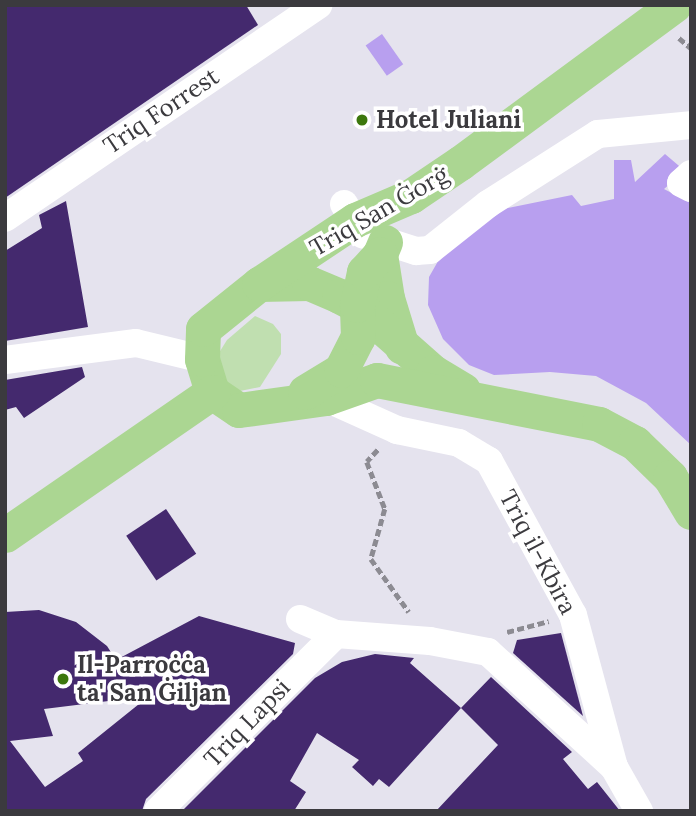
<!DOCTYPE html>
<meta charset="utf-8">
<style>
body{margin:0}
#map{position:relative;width:696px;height:816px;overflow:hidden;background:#e5e3ee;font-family:Lora,serif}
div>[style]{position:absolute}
.green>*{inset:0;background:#c0dfb0}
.water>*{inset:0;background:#b89fef;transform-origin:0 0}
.building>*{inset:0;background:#44296e;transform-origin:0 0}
.path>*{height:4.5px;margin-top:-2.25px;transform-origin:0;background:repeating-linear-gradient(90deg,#8c8b92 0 7px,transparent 0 10.5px)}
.minor>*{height:28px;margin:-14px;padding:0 14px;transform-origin:14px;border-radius:14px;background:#fff}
.major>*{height:35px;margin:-17.5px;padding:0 17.5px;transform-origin:17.5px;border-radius:17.5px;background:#abd692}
.dots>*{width:19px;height:19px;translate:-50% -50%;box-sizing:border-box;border:4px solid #fff;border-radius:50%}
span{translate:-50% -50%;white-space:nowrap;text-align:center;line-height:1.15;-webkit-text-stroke:7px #fff;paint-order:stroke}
.street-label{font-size:24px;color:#3b3a3e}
.poi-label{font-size:24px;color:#3b3a3e;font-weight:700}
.left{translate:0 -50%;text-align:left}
.frame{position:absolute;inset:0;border:7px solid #3b3a3e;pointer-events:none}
</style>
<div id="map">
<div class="green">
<div style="clip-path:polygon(255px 316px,273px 324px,281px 334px,281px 354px,260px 387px,240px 391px,225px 384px,217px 356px,227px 340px)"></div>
</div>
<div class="water">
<div style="left:382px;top:34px;width:37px;height:20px;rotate:55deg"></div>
<div style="clip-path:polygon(665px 154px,685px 171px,664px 189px,691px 203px,691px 445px,646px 403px,596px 376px,550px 372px,494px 375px,469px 365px,443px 339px,428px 305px,429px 277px,445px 249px,498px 210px,572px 195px,581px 206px,614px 199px,614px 160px,631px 160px,635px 182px)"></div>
</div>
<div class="building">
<div style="clip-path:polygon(5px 5px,246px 5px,258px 25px,5px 198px)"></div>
<div style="clip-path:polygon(66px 201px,88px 327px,5px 341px,5px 251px,42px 228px,39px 215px)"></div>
<div style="clip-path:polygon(82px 367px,85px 377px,24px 418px,16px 407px,5px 410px,5px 380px)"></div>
<div style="left:166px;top:509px;width:54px;height:48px;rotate:56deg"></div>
<div style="clip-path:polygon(evenodd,39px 610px,76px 622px,107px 646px,116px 660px,199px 616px,295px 643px,293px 654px,146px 799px,142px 811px,5px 811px,5px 612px,39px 610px,149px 696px,78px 753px,83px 761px,45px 787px,10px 741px,53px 736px,44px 709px,149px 696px)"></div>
<div style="clip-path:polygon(561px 633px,583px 716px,513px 653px,517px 640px)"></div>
<div style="clip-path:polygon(375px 654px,414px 658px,410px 663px,461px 708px,389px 787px,379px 779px,373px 786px,352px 767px,359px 760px,317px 733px,290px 781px,306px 792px,294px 811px,182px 811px,315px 678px,342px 662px)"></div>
<div style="clip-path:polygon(491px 677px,572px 752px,563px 759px,588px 789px,597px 782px,620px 811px,436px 811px,498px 745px,461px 708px)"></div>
</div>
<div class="path">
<div style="left:679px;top:38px;width:16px;rotate:40deg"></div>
<div style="left:378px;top:450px;width:16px;rotate:133deg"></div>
<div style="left:367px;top:462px;width:50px;rotate:69deg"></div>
<div style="left:385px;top:509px;width:52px;rotate:105.6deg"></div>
<div style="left:371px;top:559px;width:65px;rotate:54.4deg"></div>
<div style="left:5px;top:583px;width:2px"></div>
<div style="left:507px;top:632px;width:43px;rotate:-14.7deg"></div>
</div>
<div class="minor">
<div style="left:691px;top:174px;width:13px;rotate:138deg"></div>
<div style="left:681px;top:183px;width:11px;rotate:27deg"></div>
<div style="left:344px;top:204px;width:36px;rotate:58deg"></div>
<div style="left:363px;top:234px;width:56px;rotate:17.8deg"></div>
<div style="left:416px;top:251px;width:14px;rotate:-4deg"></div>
<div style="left:430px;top:250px;width:74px;rotate:-38.4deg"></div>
<div style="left:488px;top:204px;width:130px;rotate:-32.5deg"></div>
<div style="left:598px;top:134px;width:93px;rotate:-5.5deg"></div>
<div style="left:5px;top:218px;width:379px;rotate:-34.2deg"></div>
<div style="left:5px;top:360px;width:132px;rotate:-7.4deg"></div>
<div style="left:136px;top:343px;width:68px;rotate:13.6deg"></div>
<div style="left:326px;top:398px;width:78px;rotate:24.3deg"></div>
<div style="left:397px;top:430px;width:63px;rotate:11.8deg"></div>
<div style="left:459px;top:443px;width:35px;rotate:31deg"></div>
<div style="left:489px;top:461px;width:175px;rotate:61.4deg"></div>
<div style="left:573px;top:615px;width:157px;rotate:74.9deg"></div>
<div style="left:614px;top:767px;width:51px;rotate:60.4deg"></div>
<div style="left:300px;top:619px;width:39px;rotate:23deg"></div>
<div style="left:336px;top:634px;width:94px;rotate:4.3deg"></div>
<div style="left:430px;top:641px;width:59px;rotate:10.7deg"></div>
<div style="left:488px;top:652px;width:171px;rotate:42.4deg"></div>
<div style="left:158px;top:811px;width:251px;rotate:-44.8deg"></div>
</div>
<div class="major">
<div style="left:385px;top:242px;width:13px;rotate:113deg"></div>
<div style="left:380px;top:254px;width:45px;rotate:81deg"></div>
<div style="left:387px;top:298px;width:51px;rotate:73deg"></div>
<div style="left:259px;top:284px;width:50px;rotate:-1.1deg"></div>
<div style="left:309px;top:283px;width:33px;rotate:23deg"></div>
<div style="left:339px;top:296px;width:20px;rotate:27deg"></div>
<div style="left:357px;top:305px;width:101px;rotate:41.4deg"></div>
<div style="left:433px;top:372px;width:35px;rotate:31deg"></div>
<div style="left:212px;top:392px;width:34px;rotate:-107deg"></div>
<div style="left:202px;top:359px;width:30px;rotate:-88deg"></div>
<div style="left:203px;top:329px;width:72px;rotate:-38.8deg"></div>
<div style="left:259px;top:284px;width:115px;rotate:-33.7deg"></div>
<div style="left:355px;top:220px;width:61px;rotate:-23.2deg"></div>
<div style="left:411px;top:196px;width:59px;rotate:-34deg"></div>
<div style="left:460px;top:163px;width:266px;rotate:-36.4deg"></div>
<div style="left:212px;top:392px;width:32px;rotate:34deg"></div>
<div style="left:239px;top:410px;width:88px;rotate:-7.9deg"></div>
<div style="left:326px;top:398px;width:54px;rotate:-19.4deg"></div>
<div style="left:377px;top:380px;width:226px;rotate:11.2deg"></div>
<div style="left:599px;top:424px;width:41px;rotate:27.8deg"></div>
<div style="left:635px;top:443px;width:49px;rotate:44.2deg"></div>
<div style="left:670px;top:477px;width:41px;rotate:59deg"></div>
<div style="left:305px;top:392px;width:42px;rotate:-31.4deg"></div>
<div style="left:341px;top:370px;width:37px;rotate:-63deg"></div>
<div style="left:358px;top:337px;width:32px;rotate:-92deg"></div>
<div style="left:357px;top:305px;width:34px;rotate:-78deg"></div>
<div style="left:364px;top:272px;width:24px;rotate:-48deg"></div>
<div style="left:5px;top:535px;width:252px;rotate:-34.6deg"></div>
</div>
<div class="dots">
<div style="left:362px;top:120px;background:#3c770d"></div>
<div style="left:63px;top:679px;background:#3c770d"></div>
</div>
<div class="street-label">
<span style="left:161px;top:111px;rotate:-34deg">Triq Forrest</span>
<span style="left:379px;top:211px;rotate:-30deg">Triq San Ġorġ</span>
<span style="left:538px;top:552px;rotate:62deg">Triq il-Kbira</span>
<span style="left:247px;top:723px;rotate:-46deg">Triq Lapsi</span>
</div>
<div class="poi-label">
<span class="left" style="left:376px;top:120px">Hotel Juliani</span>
<span class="left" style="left:77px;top:679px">Il-Parroċċa<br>ta' San Ġiljan</span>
</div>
<div class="frame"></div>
</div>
